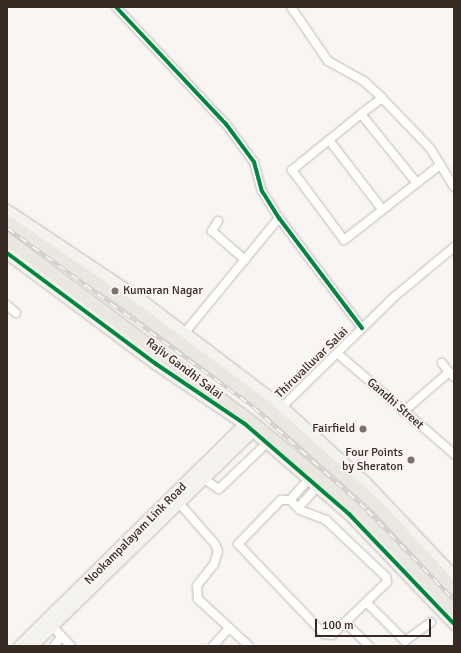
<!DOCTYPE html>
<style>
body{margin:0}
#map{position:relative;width:461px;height:653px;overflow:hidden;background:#f8f5f3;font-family:Signika,sans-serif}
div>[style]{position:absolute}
.roads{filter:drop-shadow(0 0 1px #c2bab6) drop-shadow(0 0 1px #c2bab6)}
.street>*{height:8px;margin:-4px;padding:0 4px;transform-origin:4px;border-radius:4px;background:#fefefd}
.secondary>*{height:11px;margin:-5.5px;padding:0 5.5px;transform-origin:5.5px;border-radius:5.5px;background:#f4f2ef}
.primary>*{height:12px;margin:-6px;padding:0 6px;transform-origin:6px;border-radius:6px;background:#eae7e0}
.rail>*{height:4px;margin-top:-2px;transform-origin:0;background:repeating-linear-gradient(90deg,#fbf4f0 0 8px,#d2d0cf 0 16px);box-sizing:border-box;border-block:1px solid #d2d0cf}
.cycleway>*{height:4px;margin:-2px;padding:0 2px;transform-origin:2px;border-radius:2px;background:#00873e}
.dots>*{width:11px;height:11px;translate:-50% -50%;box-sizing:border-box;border:2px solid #fbf4f0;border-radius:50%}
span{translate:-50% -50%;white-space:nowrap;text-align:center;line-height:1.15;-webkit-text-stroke:4px #fbf4f0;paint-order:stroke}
.poi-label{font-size:12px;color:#372a23}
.left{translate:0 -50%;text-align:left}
.right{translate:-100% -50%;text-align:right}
.street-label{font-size:12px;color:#372a23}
.frame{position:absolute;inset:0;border:8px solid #372a23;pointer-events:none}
.scale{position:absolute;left:315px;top:619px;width:116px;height:18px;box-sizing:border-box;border:2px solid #372a23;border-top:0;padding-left:5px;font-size:12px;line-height:14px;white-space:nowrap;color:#372a23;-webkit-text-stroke:3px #fbf4f0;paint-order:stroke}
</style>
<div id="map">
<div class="roads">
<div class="street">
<div style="left:116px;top:7px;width:161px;rotate:46.8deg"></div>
<div style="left:226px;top:124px;width:47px;rotate:53.6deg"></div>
<div style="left:254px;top:162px;width:30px;rotate:75deg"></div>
<div style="left:262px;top:191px;width:32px;rotate:58deg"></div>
<div style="left:279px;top:218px;width:138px;rotate:53deg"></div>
<div style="left:291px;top:7px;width:65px;rotate:55.6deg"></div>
<div style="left:328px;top:61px;width:41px;rotate:29.1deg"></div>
<div style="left:364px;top:81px;width:25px;rotate:43deg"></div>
<div style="left:382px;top:98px;width:69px;rotate:46.2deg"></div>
<div style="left:430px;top:148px;width:46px;rotate:58.4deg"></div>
<div style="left:382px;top:98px;width:26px;rotate:143deg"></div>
<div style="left:361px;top:114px;width:87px;rotate:51deg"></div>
<div style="left:361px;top:114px;width:89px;rotate:140.9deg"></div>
<div style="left:292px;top:170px;width:87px;rotate:53.4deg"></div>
<div style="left:344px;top:240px;width:122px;rotate:-38deg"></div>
<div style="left:329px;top:140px;width:87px;rotate:52.5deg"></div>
<div style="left:218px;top:221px;width:12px;rotate:121deg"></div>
<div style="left:212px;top:231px;width:44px;rotate:41.3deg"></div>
<div style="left:7px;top:305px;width:12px;rotate:42deg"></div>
<div style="left:182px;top:336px;width:153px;rotate:-50.6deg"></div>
<div style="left:337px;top:353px;width:155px;rotate:40.8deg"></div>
<div style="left:442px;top:363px;width:11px;rotate:52deg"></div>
<div style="left:279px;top:410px;width:161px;rotate:-44.5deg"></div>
<div style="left:394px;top:297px;width:78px;rotate:-39.8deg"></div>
<div style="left:403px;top:412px;width:61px;rotate:-41deg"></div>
<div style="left:449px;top:372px;width:7px;rotate:45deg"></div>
<div style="left:204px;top:479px;width:18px;rotate:34deg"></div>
<div style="left:219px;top:489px;width:66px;rotate:-43.8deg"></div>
<div style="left:281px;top:500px;width:9px"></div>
<div style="left:290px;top:500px;width:14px;rotate:45deg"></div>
<div style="left:300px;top:510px;width:28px;rotate:21deg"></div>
<div style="left:326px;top:520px;width:83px;rotate:43.5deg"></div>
<div style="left:386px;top:577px;width:5px;rotate:79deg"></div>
<div style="left:387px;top:582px;width:76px;rotate:136.1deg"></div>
<div style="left:332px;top:635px;width:8px;rotate:-173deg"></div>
<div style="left:324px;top:634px;width:124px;rotate:-133.7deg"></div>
<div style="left:238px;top:544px;width:62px;rotate:-45.7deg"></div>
<div style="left:290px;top:500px;width:28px;rotate:-48deg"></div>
<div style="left:179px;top:503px;width:55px;rotate:48.7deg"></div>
<div style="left:215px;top:544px;width:8px;rotate:67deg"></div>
<div style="left:218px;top:551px;width:14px;rotate:107deg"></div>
<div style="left:214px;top:564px;width:28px;rotate:128deg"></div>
<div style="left:197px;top:586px;width:13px;rotate:86deg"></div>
<div style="left:198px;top:599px;width:69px;rotate:42.7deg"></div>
<div style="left:299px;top:507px;width:27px;rotate:-48deg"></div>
<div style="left:367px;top:603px;width:54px;rotate:45deg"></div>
<div style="left:405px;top:641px;width:32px;rotate:-36deg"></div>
<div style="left:345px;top:622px;width:34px;rotate:45deg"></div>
<div style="left:53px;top:627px;width:26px;rotate:47deg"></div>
<div style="left:54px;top:646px;width:11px;rotate:-52deg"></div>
<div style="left:213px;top:646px;width:24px;rotate:-48deg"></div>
</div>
<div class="secondary">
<div style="left:7px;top:210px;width:155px;rotate:33.7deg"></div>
<div style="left:136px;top:296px;width:183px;rotate:37.2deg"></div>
<div style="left:282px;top:407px;width:112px;rotate:42.1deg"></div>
<div style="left:365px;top:482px;width:129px;rotate:46.6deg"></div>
<div style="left:7px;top:253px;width:186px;rotate:36.7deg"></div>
<div style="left:156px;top:364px;width:107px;rotate:34deg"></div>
<div style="left:245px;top:424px;width:138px;rotate:40.9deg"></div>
<div style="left:349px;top:514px;width:152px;rotate:46.3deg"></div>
<div style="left:19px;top:646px;width:323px;rotate:-44.6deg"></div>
<div style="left:31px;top:646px;width:315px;rotate:-44.2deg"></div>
</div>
<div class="primary">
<div style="left:7px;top:222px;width:151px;rotate:34.2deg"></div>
<div style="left:132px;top:307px;width:166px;rotate:36.7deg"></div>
<div style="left:265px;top:406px;width:152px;rotate:41.8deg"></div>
<div style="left:378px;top:507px;width:112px;rotate:47.2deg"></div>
<div style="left:7px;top:239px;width:307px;rotate:36.8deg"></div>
<div style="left:253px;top:423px;width:148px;rotate:39.8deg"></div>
<div style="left:367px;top:518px;width:127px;rotate:46.6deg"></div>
</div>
</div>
<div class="rail">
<div style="left:7px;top:228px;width:304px;rotate:36deg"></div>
<div style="left:253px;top:407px;width:154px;rotate:42.1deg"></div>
<div style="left:367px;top:510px;width:125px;rotate:46deg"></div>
</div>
<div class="cycleway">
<div style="left:116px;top:7px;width:161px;rotate:46.8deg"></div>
<div style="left:226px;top:124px;width:47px;rotate:53.6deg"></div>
<div style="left:254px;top:162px;width:30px;rotate:75deg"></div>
<div style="left:262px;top:191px;width:32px;rotate:58deg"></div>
<div style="left:279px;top:218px;width:138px;rotate:53deg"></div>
<div style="left:7px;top:253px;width:186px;rotate:36.7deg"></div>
<div style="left:156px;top:364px;width:107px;rotate:34deg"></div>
<div style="left:245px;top:424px;width:138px;rotate:40.9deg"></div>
<div style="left:349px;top:514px;width:152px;rotate:46.3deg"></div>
</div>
<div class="dots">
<div style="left:115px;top:291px;background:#7b716c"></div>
<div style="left:363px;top:429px;background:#7b716c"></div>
<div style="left:411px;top:460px;background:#7b716c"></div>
</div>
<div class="poi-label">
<span class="left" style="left:123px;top:291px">Kumaran Nagar</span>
<span class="right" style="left:355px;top:429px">Fairfield</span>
<span class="right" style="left:403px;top:460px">Four Points<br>by Sheraton</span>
</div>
<div class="street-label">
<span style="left:312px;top:363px;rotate:-44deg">Thiruvalluvar Salai</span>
<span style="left:184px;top:369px;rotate:37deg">Rajiv Gandhi Salai</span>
<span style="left:395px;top:404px;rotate:41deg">Gandhi Street</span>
<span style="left:136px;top:534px;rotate:-45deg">Nookampalayam Link Road</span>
</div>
<div class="frame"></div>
<div class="scale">100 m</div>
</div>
